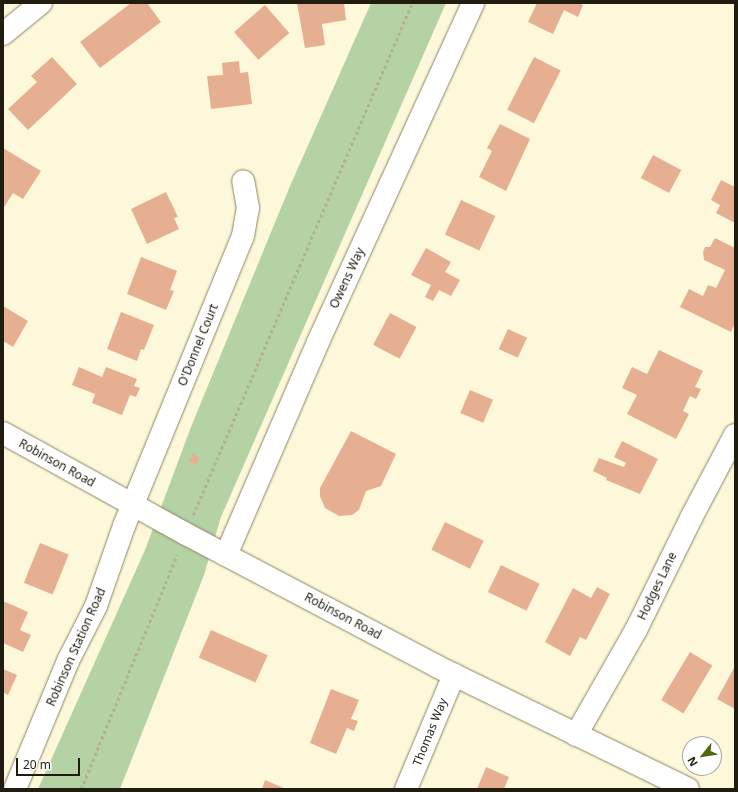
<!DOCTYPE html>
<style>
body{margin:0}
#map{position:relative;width:738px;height:792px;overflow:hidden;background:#fef8db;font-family:"Noto Sans",sans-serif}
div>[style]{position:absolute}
.green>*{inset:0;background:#b4d2a4}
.building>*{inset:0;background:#e7af91;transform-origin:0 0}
.path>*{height:2.5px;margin-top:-1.25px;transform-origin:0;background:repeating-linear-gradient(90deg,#b3ae96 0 3px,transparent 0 6px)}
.roads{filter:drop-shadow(0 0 1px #8b8462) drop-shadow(0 0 1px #8b8462)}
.minor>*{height:22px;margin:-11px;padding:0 11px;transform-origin:11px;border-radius:11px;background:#fff}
.major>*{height:22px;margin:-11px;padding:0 11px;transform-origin:11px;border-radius:11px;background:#fff}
span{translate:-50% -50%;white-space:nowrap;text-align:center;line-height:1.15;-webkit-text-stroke:3px #fff;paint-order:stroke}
.street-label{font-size:12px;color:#201c0f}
.frame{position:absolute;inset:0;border:4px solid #201c0f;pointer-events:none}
.north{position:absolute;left:682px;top:736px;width:40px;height:40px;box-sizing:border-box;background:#fff;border:1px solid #a6a49f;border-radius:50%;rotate:240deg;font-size:11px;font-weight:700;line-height:16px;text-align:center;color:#201c0f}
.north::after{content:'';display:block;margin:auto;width:14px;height:18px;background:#526714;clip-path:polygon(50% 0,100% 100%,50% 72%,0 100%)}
.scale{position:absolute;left:16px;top:758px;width:64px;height:18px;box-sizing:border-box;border:2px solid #201c0f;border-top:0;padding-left:5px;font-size:12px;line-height:14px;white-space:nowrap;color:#201c0f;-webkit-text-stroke:3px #fff;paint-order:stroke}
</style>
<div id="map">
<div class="green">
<div style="clip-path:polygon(371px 3px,446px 3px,221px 517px,204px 575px,120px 789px,38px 789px,145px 550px,191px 427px,290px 186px)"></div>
</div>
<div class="building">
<div style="clip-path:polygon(131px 3px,147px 3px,161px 22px,100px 68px,80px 42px)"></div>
<div style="clip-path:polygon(297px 3px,344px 3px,346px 20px,322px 24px,325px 45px,305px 48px)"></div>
<div style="clip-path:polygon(537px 3px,579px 3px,583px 5px,578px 17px,564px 10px,553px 34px,528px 22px)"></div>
<div style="left:265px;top:5px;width:37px;height:41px;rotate:49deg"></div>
<div style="clip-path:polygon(52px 57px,77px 84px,28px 130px,8px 109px,37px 82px,31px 76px)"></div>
<div style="left:534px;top:57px;width:30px;height:59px;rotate:27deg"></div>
<div style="clip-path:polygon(239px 61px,240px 73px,248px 72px,252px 104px,211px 109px,207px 76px,223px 75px,222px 63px)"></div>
<div style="clip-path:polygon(500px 124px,530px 139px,506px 191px,479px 177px,492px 151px,487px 148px)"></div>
<div style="clip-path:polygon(3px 148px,41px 171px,23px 199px,13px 193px,3px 209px)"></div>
<div style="left:653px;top:155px;width:32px;height:26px;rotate:28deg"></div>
<div style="clip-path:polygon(721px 180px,735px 187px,735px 223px,716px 213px,720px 205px,711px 200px)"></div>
<div style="clip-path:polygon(166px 192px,178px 217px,174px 218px,179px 229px,147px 244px,131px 209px)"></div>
<div style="left:461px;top:200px;width:38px;height:38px;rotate:25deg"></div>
<div style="clip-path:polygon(715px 238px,735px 248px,735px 323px,731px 332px,680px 307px,689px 289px,703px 296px,708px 285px,716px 288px,725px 270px,704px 260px,703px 252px,705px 247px,710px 247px)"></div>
<div style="clip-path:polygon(426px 248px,451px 262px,445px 272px,460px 280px,451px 296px,439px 290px,433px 301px,425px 297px,431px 285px,411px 275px)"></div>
<div style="clip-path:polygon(141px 257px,177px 271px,170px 290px,174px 291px,166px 310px,127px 294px)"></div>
<div style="clip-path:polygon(3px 306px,28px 321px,13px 347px,3px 341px)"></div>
<div style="clip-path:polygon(121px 312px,154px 325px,144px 350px,141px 349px,137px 361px,107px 349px)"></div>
<div style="left:390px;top:313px;width:30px;height:36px;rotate:28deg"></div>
<div style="left:508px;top:329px;width:21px;height:22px;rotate:25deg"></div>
<div style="clip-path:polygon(659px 350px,703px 371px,695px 387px,701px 389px,696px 399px,690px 396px,683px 411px,689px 414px,676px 439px,627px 414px,637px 395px,622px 388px,632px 367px,647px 374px)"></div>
<div style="clip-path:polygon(79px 367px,102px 377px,106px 367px,137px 379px,134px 386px,140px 388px,136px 397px,130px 395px,122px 415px,92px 403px,95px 394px,72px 385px)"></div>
<div style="left:470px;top:390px;width:25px;height:25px;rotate:23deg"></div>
<div style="clip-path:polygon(351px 431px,396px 454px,381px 486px,366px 491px,359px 510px,352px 515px,339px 516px,325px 508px,320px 496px,320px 488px)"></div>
<div style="clip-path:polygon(622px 441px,658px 459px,640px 494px,606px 480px,607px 478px,593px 471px,599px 458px,624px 467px,626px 463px,614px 457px)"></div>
<div style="clip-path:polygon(193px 454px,199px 458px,196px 465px,189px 461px)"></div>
<div style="left:445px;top:522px;width:43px;height:31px;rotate:26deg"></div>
<div style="left:40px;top:543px;width:31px;height:43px;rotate:22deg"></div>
<div style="left:501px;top:565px;width:43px;height:30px;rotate:26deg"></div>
<div style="clip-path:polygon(597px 587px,610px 594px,586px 640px,580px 637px,570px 656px,545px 642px,573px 588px,591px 598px)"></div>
<div style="clip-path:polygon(3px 601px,28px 612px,20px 630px,31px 635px,23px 652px,3px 643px)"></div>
<div style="left:211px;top:630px;width:62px;height:30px;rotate:24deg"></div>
<div style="left:690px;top:652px;width:26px;height:56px;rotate:31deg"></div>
<div style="clip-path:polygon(735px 666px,735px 709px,717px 699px)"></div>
<div style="clip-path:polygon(3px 669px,17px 675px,8px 695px,3px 692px)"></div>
<div style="clip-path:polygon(331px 689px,359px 700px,351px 719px,358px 721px,354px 731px,347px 728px,336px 754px,310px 743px)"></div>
<div style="clip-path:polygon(486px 767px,509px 777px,504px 789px,477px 789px)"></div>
<div style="clip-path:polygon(265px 780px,286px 789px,262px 789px)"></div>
</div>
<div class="path">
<div style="left:193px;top:515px;width:557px;rotate:-66.84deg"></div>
<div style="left:81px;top:789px;width:253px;rotate:-67.7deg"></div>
</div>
<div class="roads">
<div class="minor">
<div style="left:3px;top:34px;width:49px;rotate:-39.2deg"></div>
<div style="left:226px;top:555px;width:232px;rotate:-66.6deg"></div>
<div style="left:318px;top:342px;width:373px;rotate:-65.4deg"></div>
<div style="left:576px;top:735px;width:121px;rotate:-60.3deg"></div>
<div style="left:636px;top:630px;width:125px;rotate:-63.8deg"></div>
<div style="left:691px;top:518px;width:94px;rotate:-62.1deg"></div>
<div style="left:15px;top:789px;width:139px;rotate:-67.5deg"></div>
<div style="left:68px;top:661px;width:62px;rotate:-63deg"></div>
<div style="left:96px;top:606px;width:85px;rotate:-70.7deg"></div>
<div style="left:124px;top:526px;width:313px;rotate:-67.7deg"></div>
<div style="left:243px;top:236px;width:28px;rotate:-80deg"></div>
<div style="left:248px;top:208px;width:27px;rotate:-100deg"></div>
<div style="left:406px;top:789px;width:124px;rotate:-67.2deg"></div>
</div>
<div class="major">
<div style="left:3px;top:433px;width:209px;rotate:28.9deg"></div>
<div style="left:186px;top:534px;width:285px;rotate:27.8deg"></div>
<div style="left:438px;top:667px;width:278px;rotate:26deg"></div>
</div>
</div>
<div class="street-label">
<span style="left:347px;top:278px;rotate:-65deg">Owens Way</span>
<span style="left:198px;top:345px;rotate:-68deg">O'Donnel Court</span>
<span style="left:57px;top:463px;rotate:29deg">Robinson Road</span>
<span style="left:657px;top:586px;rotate:-64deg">Hodges Lane</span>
<span style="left:343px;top:616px;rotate:28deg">Robinson Road</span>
<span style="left:76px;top:647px;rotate:-66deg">Robinson Station Road</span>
<span style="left:430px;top:732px;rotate:-68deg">Thomas Way</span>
</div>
<div class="frame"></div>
<div class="north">N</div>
<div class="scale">20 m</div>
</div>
